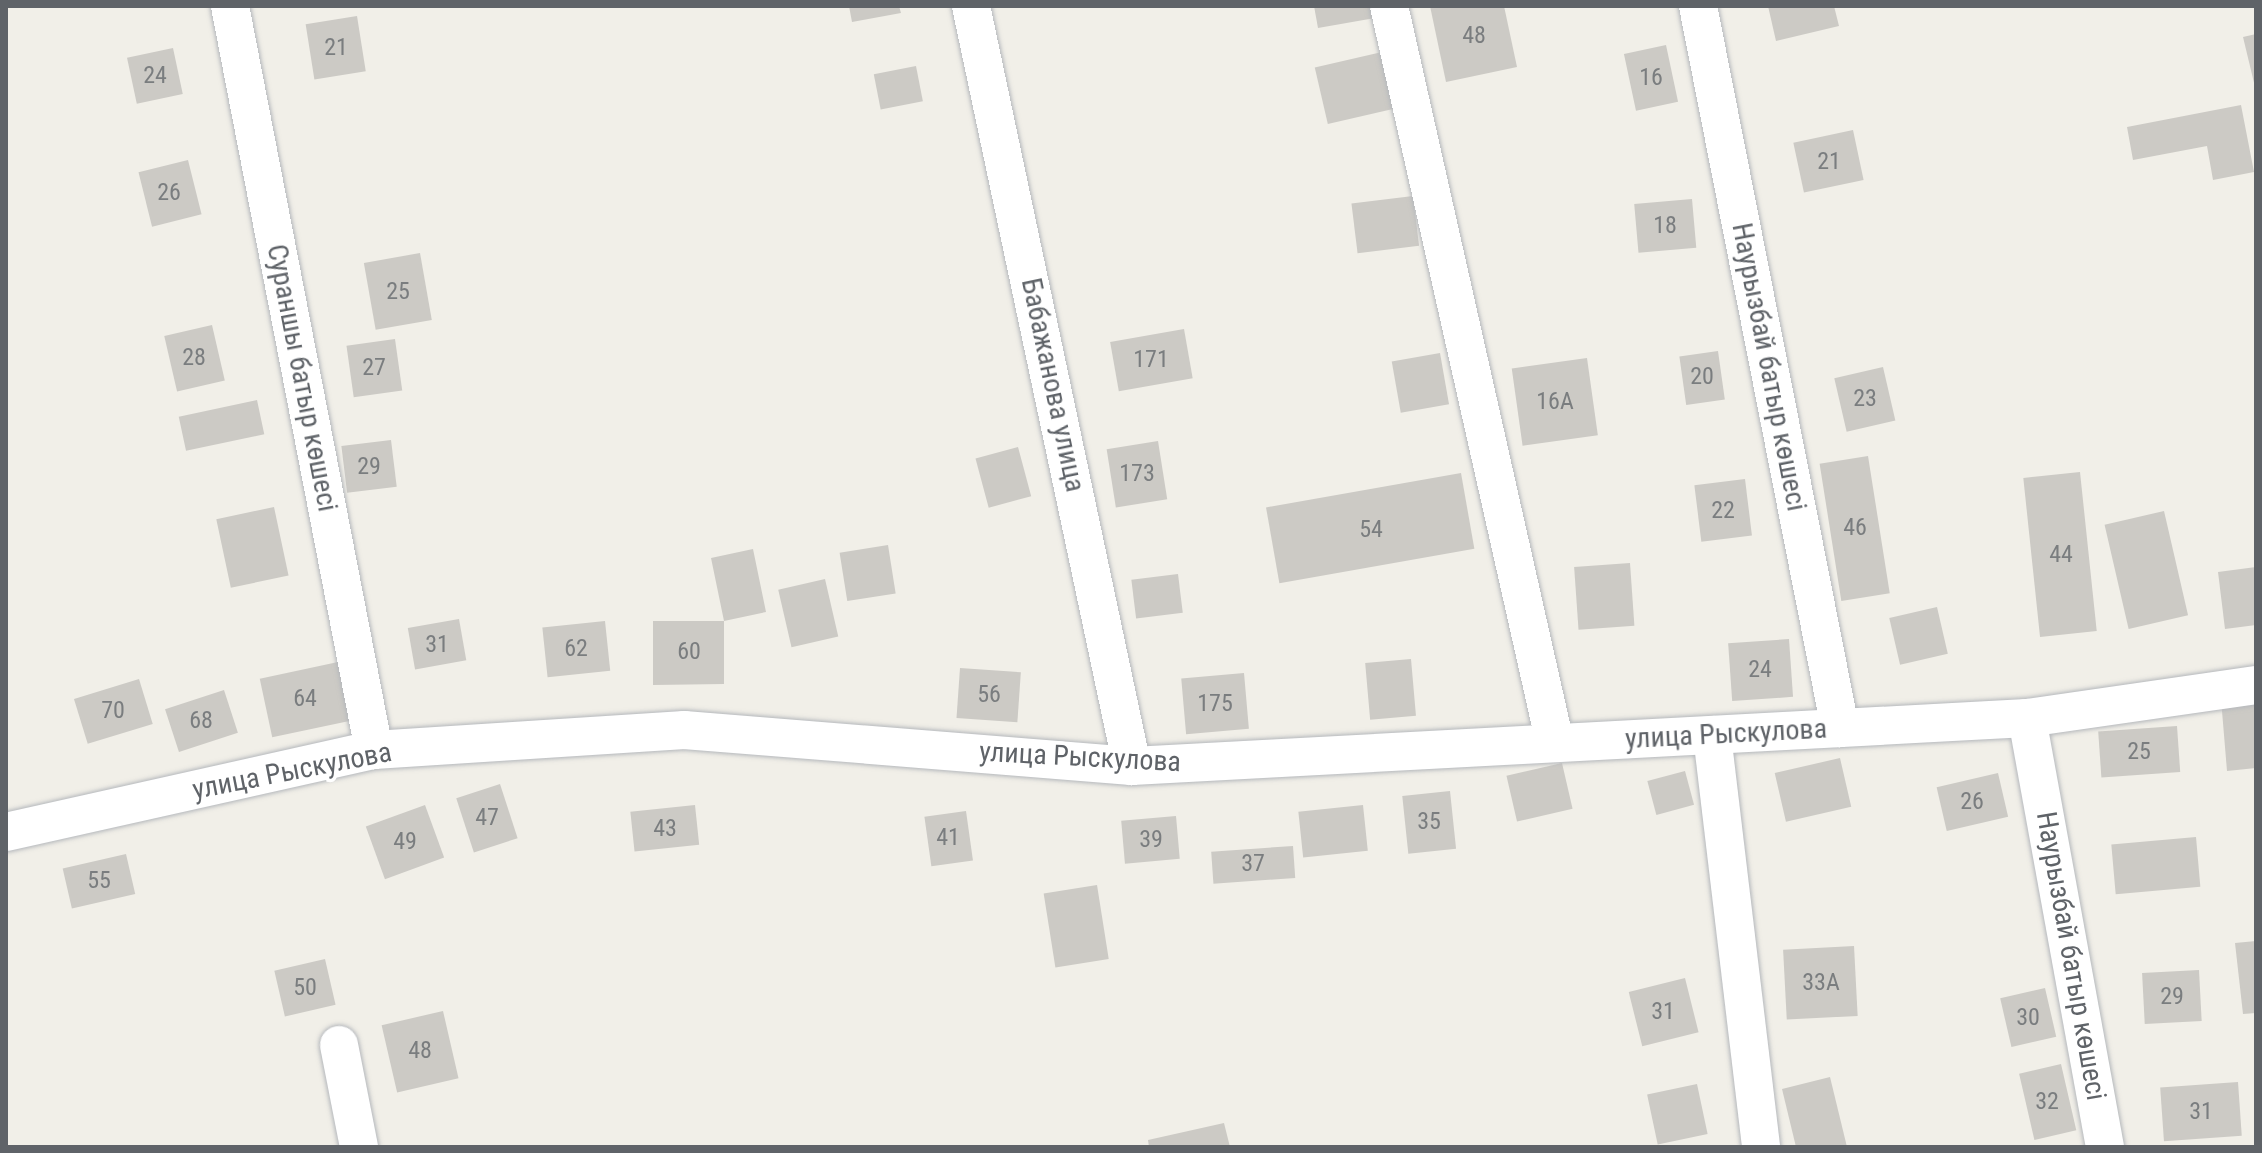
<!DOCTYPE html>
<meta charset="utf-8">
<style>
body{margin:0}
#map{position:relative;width:2262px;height:1153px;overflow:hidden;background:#f1efe8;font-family:"Roboto Condensed",sans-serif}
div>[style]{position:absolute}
.building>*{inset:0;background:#cccac5;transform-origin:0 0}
.roads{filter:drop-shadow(0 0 2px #b5b8bc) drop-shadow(0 0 2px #b5b8bc)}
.minor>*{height:38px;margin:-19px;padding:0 19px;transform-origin:19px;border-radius:19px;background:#fff}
span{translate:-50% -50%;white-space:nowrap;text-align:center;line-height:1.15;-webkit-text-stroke:7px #fff;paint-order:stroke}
.number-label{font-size:24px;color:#7a7d7f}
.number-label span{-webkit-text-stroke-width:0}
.street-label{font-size:28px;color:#5f6368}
.frame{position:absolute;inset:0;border:8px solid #5f6368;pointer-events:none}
</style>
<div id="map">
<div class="building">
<div style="clip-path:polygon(849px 6px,899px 6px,901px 13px,852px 22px)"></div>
<div style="clip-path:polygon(1314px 6px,1373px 6px,1375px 18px,1318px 28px)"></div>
<div style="clip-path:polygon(1430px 6px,1504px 6px,1517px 67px,1446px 82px)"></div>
<div style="clip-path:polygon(1768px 6px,1834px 6px,1839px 26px,1776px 41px)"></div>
<div style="left:357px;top:16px;width:56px;height:52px;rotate:81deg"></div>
<div style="clip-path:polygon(2256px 34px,2256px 87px,2255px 87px,2243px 37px)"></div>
<div style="left:1666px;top:45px;width:58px;height:43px;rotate:78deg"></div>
<div style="left:173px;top:48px;width:47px;height:47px;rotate:78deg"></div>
<div style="left:1382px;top:52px;width:58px;height:69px;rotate:77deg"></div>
<div style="left:916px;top:66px;width:36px;height:43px;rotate:79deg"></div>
<div style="clip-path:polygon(2241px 105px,2254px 172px,2213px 180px,2207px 146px,2133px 160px,2127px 127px)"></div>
<div style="left:1853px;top:130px;width:51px;height:61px;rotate:78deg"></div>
<div style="left:188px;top:160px;width:56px;height:51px;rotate:76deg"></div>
<div style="left:1413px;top:196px;width:50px;height:62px;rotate:83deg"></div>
<div style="left:1692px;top:199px;width:49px;height:58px;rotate:85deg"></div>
<div style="left:420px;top:253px;width:68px;height:57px;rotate:80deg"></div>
<div style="left:212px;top:325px;width:57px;height:49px;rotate:77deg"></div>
<div style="left:1184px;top:329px;width:50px;height:75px;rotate:80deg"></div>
<div style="left:395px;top:339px;width:52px;height:49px;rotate:82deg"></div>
<div style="left:1718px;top:351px;width:49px;height:39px;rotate:82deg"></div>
<div style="left:1440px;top:353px;width:52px;height:49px;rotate:80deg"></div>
<div style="left:1587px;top:358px;width:78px;height:76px;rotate:82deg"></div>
<div style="left:1883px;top:367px;width:55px;height:50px;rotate:77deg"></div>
<div style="left:257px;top:400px;width:35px;height:80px;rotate:78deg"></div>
<div style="left:391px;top:440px;width:47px;height:50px;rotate:83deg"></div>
<div style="left:1158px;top:441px;width:59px;height:52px;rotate:81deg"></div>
<div style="left:1018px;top:447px;width:51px;height:44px;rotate:75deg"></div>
<div style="left:1868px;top:456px;width:139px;height:49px;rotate:81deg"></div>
<div style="left:2080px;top:472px;width:160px;height:57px;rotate:84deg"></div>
<div style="left:1461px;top:473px;width:77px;height:198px;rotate:80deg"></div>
<div style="left:1745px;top:479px;width:57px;height:51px;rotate:83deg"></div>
<div style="left:274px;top:507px;width:70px;height:59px;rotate:78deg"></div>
<div style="left:2164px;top:511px;width:107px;height:61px;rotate:77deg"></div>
<div style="left:888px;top:545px;width:49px;height:49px;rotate:81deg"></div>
<div style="clip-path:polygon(753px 549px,766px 612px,724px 621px,724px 684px,653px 685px,653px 621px,724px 621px,711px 558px)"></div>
<div style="left:1630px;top:563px;width:63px;height:56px;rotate:86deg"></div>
<div style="clip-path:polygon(2256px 567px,2256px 625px,2225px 629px,2218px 572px)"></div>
<div style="left:1178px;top:574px;width:39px;height:47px;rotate:83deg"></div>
<div style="left:825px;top:579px;width:59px;height:48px;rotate:77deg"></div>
<div style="left:1937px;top:607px;width:48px;height:49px;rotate:77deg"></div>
<div style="left:459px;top:619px;width:42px;height:52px;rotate:80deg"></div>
<div style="left:605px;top:621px;width:50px;height:63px;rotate:84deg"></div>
<div style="left:1789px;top:639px;width:58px;height:61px;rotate:86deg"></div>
<div style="left:1411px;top:659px;width:57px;height:46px;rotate:85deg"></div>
<div style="left:338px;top:662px;width:60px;height:80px;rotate:78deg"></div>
<div style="left:960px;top:668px;width:61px;height:50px;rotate:4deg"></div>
<div style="left:1244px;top:673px;width:56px;height:63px;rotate:85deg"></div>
<div style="left:139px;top:679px;width:47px;height:68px;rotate:73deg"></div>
<div style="left:224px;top:690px;width:45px;height:62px;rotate:72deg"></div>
<div style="clip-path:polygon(2256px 697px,2256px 768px,2227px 771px,2221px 699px)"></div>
<div style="left:2177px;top:726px;width:46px;height:79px;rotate:86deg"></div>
<div style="left:1840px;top:758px;width:50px;height:67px;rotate:77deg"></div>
<div style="left:1562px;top:763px;width:47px;height:57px;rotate:77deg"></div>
<div style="left:1685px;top:771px;width:35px;height:39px;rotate:75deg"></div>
<div style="left:1998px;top:773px;width:45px;height:63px;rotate:77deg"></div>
<div style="left:500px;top:784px;width:57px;height:46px;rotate:72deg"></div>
<div style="left:1450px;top:791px;width:58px;height:48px;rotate:84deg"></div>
<div style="left:425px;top:805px;width:56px;height:63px;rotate:70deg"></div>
<div style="left:695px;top:805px;width:40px;height:65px;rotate:84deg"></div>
<div style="left:1363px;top:805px;width:46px;height:65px;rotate:84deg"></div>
<div style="left:966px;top:811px;width:50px;height:42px;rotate:82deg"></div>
<div style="left:1176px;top:816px;width:43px;height:55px;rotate:85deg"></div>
<div style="left:2196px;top:837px;width:50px;height:85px;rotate:85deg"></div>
<div style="left:1293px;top:846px;width:32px;height:82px;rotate:86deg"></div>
<div style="left:126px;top:854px;width:41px;height:65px;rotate:77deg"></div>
<div style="left:1097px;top:885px;width:75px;height:54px;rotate:81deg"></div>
<div style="clip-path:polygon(2256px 941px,2256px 1013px,2243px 1014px,2235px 943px)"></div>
<div style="left:1854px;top:946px;width:70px;height:71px;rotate:87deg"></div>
<div style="left:325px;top:959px;width:47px;height:52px;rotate:77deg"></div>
<div style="left:2199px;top:970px;width:51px;height:57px;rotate:87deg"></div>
<div style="left:1685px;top:978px;width:56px;height:58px;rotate:76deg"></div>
<div style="left:2045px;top:988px;width:50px;height:46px;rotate:77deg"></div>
<div style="left:443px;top:1011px;width:69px;height:63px;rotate:77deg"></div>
<div style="left:2061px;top:1064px;width:68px;height:43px;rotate:77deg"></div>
<div style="clip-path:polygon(1830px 1077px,1847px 1147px,1796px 1147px,1782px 1089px)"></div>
<div style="left:2238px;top:1082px;width:54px;height:78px;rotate:86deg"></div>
<div style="left:1697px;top:1084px;width:51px;height:51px;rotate:78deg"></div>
<div style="clip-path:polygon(1224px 1123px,1230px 1147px,1149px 1147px,1148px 1140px)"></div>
</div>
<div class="roads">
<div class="minor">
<div style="left:230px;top:6px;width:758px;rotate:79.05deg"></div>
<div style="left:971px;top:6px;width:777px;rotate:78.04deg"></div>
<div style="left:1389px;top:6px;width:755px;rotate:77.31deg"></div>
<div style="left:1698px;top:6px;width:736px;rotate:78.87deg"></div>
<div style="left:2027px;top:718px;width:436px;rotate:79.7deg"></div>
<div style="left:1712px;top:735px;width:415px;rotate:83.2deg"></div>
<div style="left:6px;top:832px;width:377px;rotate:-12.6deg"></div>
<div style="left:374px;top:750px;width:311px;rotate:-3.7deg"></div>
<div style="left:684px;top:730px;width:449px;rotate:4.6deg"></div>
<div style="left:1132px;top:766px;width:896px;rotate:-3.07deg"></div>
<div style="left:2027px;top:718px;width:231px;rotate:-8.2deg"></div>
<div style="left:339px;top:1045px;width:104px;rotate:78.9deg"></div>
</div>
</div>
<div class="number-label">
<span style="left:1474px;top:36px">48</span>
<span style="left:336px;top:48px">21</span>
<span style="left:155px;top:76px">24</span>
<span style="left:1651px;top:78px">16</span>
<span style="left:1829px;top:162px">21</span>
<span style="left:169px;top:193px">26</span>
<span style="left:1665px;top:226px">18</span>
<span style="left:398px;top:292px">25</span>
<span style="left:194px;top:358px">28</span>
<span style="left:1151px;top:360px">171</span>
<span style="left:374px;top:368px">27</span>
<span style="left:1702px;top:377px">20</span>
<span style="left:1865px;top:399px">23</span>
<span style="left:1555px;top:402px">16А</span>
<span style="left:369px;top:467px">29</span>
<span style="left:1137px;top:474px">173</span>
<span style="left:1723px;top:511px">22</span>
<span style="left:1855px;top:528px">46</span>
<span style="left:1371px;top:530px">54</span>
<span style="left:2061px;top:555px">44</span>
<span style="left:437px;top:645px">31</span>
<span style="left:576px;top:649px">62</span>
<span style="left:689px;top:652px">60</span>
<span style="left:1760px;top:670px">24</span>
<span style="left:989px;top:695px">56</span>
<span style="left:305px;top:699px">64</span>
<span style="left:1215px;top:704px">175</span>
<span style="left:113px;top:711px">70</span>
<span style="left:201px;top:721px">68</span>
<span style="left:2139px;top:752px">25</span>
<span style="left:1972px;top:802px">26</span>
<span style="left:487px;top:818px">47</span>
<span style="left:1429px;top:822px">35</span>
<span style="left:665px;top:829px">43</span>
<span style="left:948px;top:838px">41</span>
<span style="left:1151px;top:840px">39</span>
<span style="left:405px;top:842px">49</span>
<span style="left:1253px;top:864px">37</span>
<span style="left:99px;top:881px">55</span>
<span style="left:1821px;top:983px">33А</span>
<span style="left:305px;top:988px">50</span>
<span style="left:2172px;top:997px">29</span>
<span style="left:1663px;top:1012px">31</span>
<span style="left:2028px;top:1018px">30</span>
<span style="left:420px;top:1051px">48</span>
<span style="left:2047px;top:1102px">32</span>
<span style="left:2201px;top:1112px">31</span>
</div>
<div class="street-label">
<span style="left:1769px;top:367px;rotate:79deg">Наурызбай батыр көшесі</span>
<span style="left:302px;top:378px;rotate:79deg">Сураншы батыр көшесі</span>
<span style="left:1053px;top:385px;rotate:78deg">Бабажанова улица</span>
<span style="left:1726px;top:734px;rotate:-3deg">улица Рыскулова</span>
<span style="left:1080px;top:757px;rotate:3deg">улица Рыскулова</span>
<span style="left:292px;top:771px;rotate:-11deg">улица Рыскулова</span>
<span style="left:2071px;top:956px;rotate:80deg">Наурызбай батыр көшесі</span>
</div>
<div class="frame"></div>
</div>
